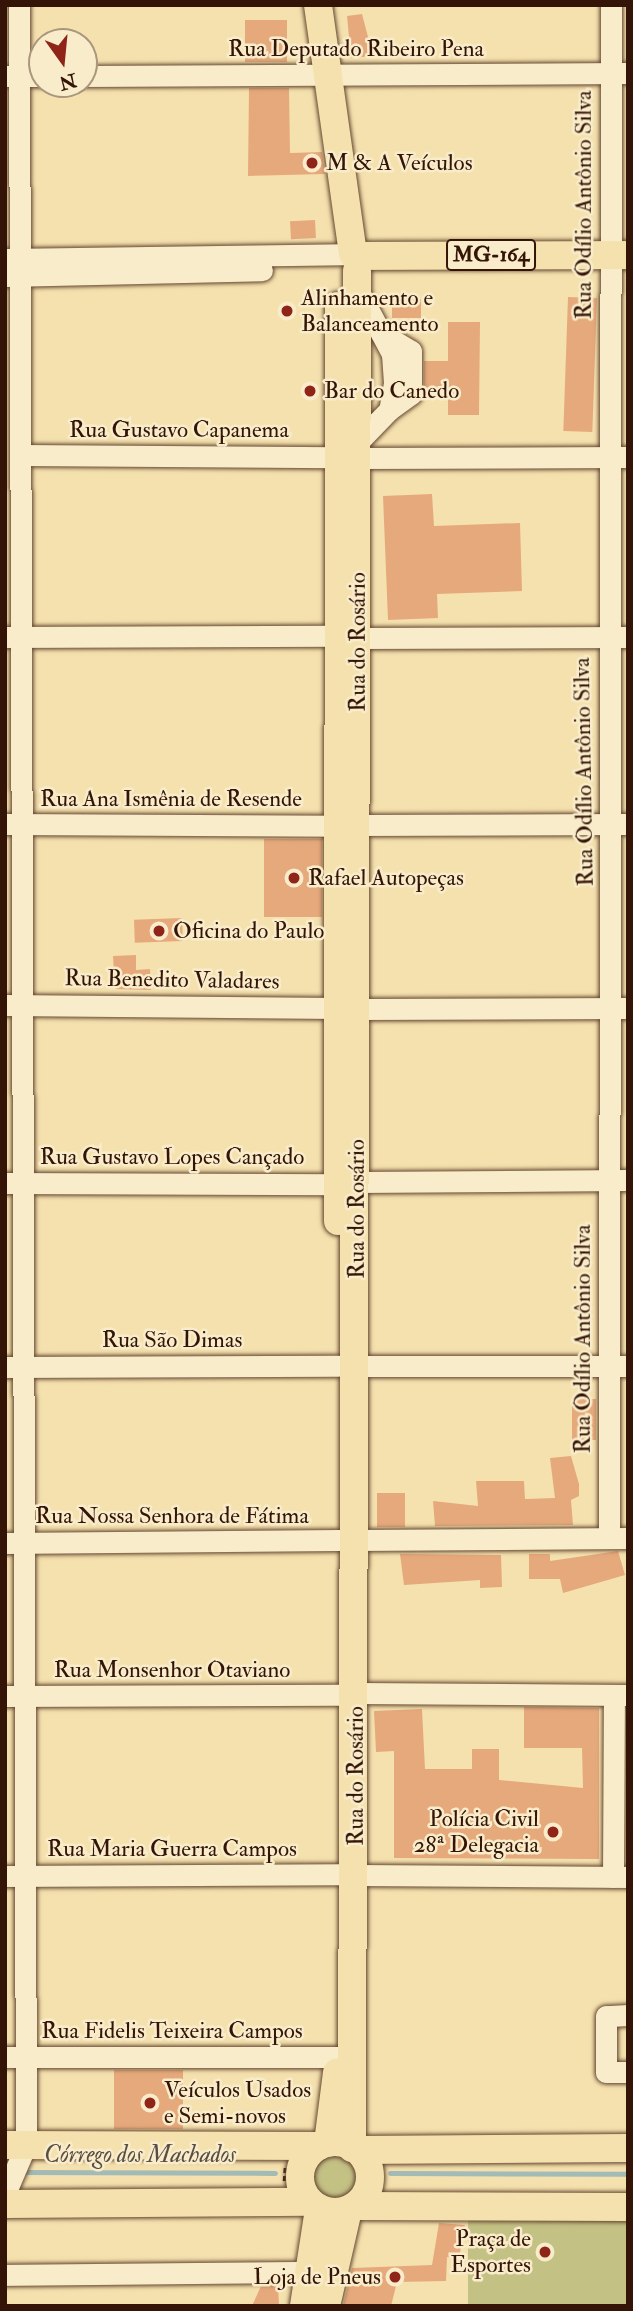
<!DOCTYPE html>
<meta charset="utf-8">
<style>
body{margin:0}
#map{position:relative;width:633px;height:2311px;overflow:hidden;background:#f5e1ae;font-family:"IM FELL Double Pica",serif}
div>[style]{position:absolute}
.green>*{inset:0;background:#c4c185;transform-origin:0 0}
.round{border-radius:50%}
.stream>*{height:5px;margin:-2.5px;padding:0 2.5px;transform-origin:2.5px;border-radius:2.5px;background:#a2bbb6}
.building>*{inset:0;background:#e6a97c;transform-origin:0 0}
.path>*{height:2.5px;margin-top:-1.25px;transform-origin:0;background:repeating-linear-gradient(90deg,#341406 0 5px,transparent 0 8.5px)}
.roads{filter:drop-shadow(0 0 2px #644730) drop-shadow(0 0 2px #644730)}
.minor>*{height:21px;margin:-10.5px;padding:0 10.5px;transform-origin:10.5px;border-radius:10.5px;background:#f8ecca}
.major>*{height:28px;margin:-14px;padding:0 14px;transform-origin:14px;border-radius:14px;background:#f5e1ae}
.major>.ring{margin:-14px;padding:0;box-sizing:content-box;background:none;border:28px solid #f5e1ae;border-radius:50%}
.dots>*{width:19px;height:19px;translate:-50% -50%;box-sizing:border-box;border:4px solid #f8ecca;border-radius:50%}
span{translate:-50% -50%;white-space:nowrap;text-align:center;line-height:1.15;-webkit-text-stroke:5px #f8ecca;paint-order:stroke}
.shield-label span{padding:2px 5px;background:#f8ecca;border:2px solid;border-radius:5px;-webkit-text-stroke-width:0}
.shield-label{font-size:21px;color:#341406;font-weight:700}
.street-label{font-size:23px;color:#341406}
.poi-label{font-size:23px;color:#341406}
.left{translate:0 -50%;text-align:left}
.right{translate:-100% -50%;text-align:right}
.water-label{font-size:24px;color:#5a4e44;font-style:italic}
.frame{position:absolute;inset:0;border:7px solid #341406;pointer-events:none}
.north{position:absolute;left:28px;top:28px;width:70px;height:70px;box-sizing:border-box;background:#f8ecca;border:2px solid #aa967c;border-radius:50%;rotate:165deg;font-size:19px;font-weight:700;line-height:28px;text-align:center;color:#341406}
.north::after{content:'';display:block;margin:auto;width:24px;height:32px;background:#8f2418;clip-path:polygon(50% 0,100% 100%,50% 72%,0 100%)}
</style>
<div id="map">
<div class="green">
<div class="round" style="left:313px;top:2154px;width:46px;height:46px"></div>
<div style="left:628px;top:2220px;width:86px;height:160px;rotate:90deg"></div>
</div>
<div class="stream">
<div style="left:19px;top:2172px;width:256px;rotate:0.2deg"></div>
<div style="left:390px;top:2173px;width:238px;rotate:0.2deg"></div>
</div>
<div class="building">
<div style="clip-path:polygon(362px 14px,373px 56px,351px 58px,347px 16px)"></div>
<div style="left:245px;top:20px;width:42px;height:42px"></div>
<div style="clip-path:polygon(249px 88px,289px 88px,290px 153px,322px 152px,325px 174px,248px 176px)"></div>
<div style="left:315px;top:220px;width:18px;height:25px;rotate:87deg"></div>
<div style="left:568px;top:297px;width:29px;height:134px;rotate:2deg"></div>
<div style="left:392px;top:299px;width:29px;height:19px"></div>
<div style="clip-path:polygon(448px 322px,480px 322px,479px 415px,448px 415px,448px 389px,424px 389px,424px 361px,448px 361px)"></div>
<div style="clip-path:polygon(432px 494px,434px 526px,520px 523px,522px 591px,437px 594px,438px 618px,388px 620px,383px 496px)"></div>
<div style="left:264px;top:839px;width:58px;height:78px"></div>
<div style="left:182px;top:918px;width:23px;height:48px;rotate:88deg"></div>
<div style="clip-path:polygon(136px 955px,136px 970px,150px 969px,151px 990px,115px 989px,113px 956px)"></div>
<div style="left:572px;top:1399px;width:24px;height:41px"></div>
<div style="clip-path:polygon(571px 1456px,579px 1484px,579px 1496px,571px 1500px,573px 1525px,435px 1526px,433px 1501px,478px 1506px,476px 1481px,524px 1481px,525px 1499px,555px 1498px,550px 1458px)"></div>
<div style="left:405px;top:1493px;width:34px;height:28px;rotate:90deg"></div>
<div style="clip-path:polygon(618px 1551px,625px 1575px,563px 1593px,560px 1579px,529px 1579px,529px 1554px,550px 1554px,550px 1561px)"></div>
<div style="clip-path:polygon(400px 1554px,501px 1555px,502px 1587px,480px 1588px,480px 1580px,404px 1585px)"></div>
<div style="clip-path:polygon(524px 1707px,599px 1708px,599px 1859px,394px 1858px,394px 1751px,376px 1752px,374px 1711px,422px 1709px,425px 1769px,472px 1769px,472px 1749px,499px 1749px,499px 1780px,583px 1788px,582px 1748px,524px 1748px)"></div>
<div style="left:114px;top:2070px;width:69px;height:59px"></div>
<div style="clip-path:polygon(439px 2223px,465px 2225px,459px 2258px,447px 2257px,446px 2281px,397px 2282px,391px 2306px,343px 2306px,352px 2268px,432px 2265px)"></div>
<div style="clip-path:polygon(278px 2285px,279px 2306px,252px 2306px,261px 2286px)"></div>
</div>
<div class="path">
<div style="left:284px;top:2181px;width:14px;rotate:-86deg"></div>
</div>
<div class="roads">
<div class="minor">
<div style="left:7px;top:76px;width:35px"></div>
<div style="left:84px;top:76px;width:544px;rotate:-0.32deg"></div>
<div style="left:6px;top:259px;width:338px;rotate:-0.8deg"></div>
<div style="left:7px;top:276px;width:255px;rotate:-1.3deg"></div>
<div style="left:358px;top:290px;width:72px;rotate:62deg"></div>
<div style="left:392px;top:354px;width:29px;rotate:86deg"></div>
<div style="left:394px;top:383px;width:27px;rotate:100deg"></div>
<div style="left:389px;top:410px;width:43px;rotate:134.1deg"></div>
<div style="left:381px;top:333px;width:35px;rotate:31deg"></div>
<div style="left:411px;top:351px;width:43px;rotate:90deg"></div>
<div style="left:411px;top:394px;width:27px;rotate:144deg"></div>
<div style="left:20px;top:455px;width:317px;rotate:0.4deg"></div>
<div style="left:359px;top:458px;width:269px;rotate:-0.2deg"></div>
<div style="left:5px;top:637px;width:331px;rotate:-0.2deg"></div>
<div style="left:358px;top:638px;width:270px;rotate:-0.2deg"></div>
<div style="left:7px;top:824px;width:330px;rotate:0.3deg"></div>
<div style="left:358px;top:825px;width:270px;rotate:-0.2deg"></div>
<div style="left:5px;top:1005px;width:332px;rotate:0.5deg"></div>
<div style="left:358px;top:1009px;width:270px;rotate:-0.2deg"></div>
<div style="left:357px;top:1182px;width:271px;rotate:-0.4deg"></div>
<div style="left:5px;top:1183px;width:333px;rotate:0.2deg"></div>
<div style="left:357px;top:1366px;width:271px"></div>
<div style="left:5px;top:1367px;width:333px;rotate:-0.2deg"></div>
<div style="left:609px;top:1538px;width:1533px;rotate:-89.93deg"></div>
<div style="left:357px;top:1540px;width:271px;rotate:-0.4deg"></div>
<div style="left:5px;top:1543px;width:334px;rotate:-0.5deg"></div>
<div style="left:356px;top:1693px;width:272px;rotate:0.4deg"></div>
<div style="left:5px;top:1696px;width:334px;rotate:-0.2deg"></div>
<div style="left:356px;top:1875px;width:272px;rotate:0.4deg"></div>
<div style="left:5px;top:1876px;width:335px;rotate:-0.3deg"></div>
<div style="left:613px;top:1877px;width:182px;rotate:-89.7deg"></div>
<div style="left:628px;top:2015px;width:22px;rotate:177deg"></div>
<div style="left:606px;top:2016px;width:56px;rotate:90deg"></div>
<div style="left:606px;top:2072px;width:22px"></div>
<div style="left:5px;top:2057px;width:334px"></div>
<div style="left:5px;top:2194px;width:53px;rotate:-66.8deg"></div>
<div style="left:26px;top:2145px;width:2140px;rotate:-90.19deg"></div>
<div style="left:5px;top:2275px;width:305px;rotate:-0.6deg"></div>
</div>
<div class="major">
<div style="left:318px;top:5px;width:251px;rotate:82deg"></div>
<div style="left:355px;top:256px;width:273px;rotate:-0.2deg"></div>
<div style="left:338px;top:1221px;width:915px;rotate:-89.94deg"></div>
<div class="ring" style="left:300px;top:2142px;width:42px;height:42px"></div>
<div style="left:328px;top:2143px;width:71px;rotate:-82.7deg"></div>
<div style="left:5px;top:2145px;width:314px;rotate:0.2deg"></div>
<div style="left:352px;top:2148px;width:1877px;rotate:-89.85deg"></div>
<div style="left:358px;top:2150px;width:270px;rotate:-0.4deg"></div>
<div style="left:5px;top:2204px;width:305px;rotate:-0.4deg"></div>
<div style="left:355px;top:2206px;width:273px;rotate:0.2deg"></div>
<div style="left:304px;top:2306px;width:98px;rotate:-81.2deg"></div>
<div style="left:326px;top:2306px;width:98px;rotate:-77.1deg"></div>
</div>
</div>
<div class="dots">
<div style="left:312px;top:163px;background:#8f2418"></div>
<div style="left:287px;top:311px;background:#8f2418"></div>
<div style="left:310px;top:391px;background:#8f2418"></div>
<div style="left:294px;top:878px;background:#8f2418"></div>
<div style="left:159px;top:931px;background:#8f2418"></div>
<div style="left:553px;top:1832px;background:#8f2418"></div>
<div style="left:150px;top:2103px;background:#8f2418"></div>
<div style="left:545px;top:2252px;background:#8f2418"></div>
<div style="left:395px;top:2277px;background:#8f2418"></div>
</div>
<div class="shield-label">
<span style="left:491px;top:255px">MG-164</span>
</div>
<div class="street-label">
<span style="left:356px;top:49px">Rua Deputado Ribeiro Pena</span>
<span style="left:584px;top:205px;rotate:-90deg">Rua Odílio Antônio Silva</span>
<span style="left:179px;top:430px">Rua Gustavo Capanema</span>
<span style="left:358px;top:642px;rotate:-90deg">Rua do Rosário</span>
<span style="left:584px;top:772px;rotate:-91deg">Rua Odílio Antônio Silva</span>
<span style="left:171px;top:799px">Rua Ana Ismênia de Resende</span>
<span style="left:172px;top:980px;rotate:1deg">Rua Benedito Valadares</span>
<span style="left:172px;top:1157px">Rua Gustavo Lopes Cançado</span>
<span style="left:357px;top:1209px;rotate:-90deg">Rua do Rosário</span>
<span style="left:583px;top:1339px;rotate:-90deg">Rua Odílio Antônio Silva</span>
<span style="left:172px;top:1340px">Rua São Dimas</span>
<span style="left:172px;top:1516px">Rua Nossa Senhora de Fátima</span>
<span style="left:172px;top:1670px">Rua Monsenhor Otaviano</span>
<span style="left:356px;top:1776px;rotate:-90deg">Rua do Rosário</span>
<span style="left:172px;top:1849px">Rua Maria Guerra Campos</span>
<span style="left:172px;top:2031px">Rua Fidelis Teixeira Campos</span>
</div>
<div class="poi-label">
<span class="left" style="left:326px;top:163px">M &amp; A Veículos</span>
<span class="left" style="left:301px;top:311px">Alinhamento e<br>Balanceamento</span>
<span class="left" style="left:324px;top:391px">Bar do Canedo</span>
<span class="left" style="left:308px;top:878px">Rafael Autopeças</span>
<span class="left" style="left:173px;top:931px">Oficina do Paulo</span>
<span class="right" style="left:539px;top:1832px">Polícia Civil<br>28ª Delegacia</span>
<span class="left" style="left:164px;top:2103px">Veículos Usados<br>e Semi-novos</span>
<span class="right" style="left:531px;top:2252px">Praça de<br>Esportes</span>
<span class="right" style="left:381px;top:2277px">Loja de Pneus</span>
</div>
<div class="water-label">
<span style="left:140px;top:2155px">Córrego dos Machados</span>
</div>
<div class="frame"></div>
<div class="north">N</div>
</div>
